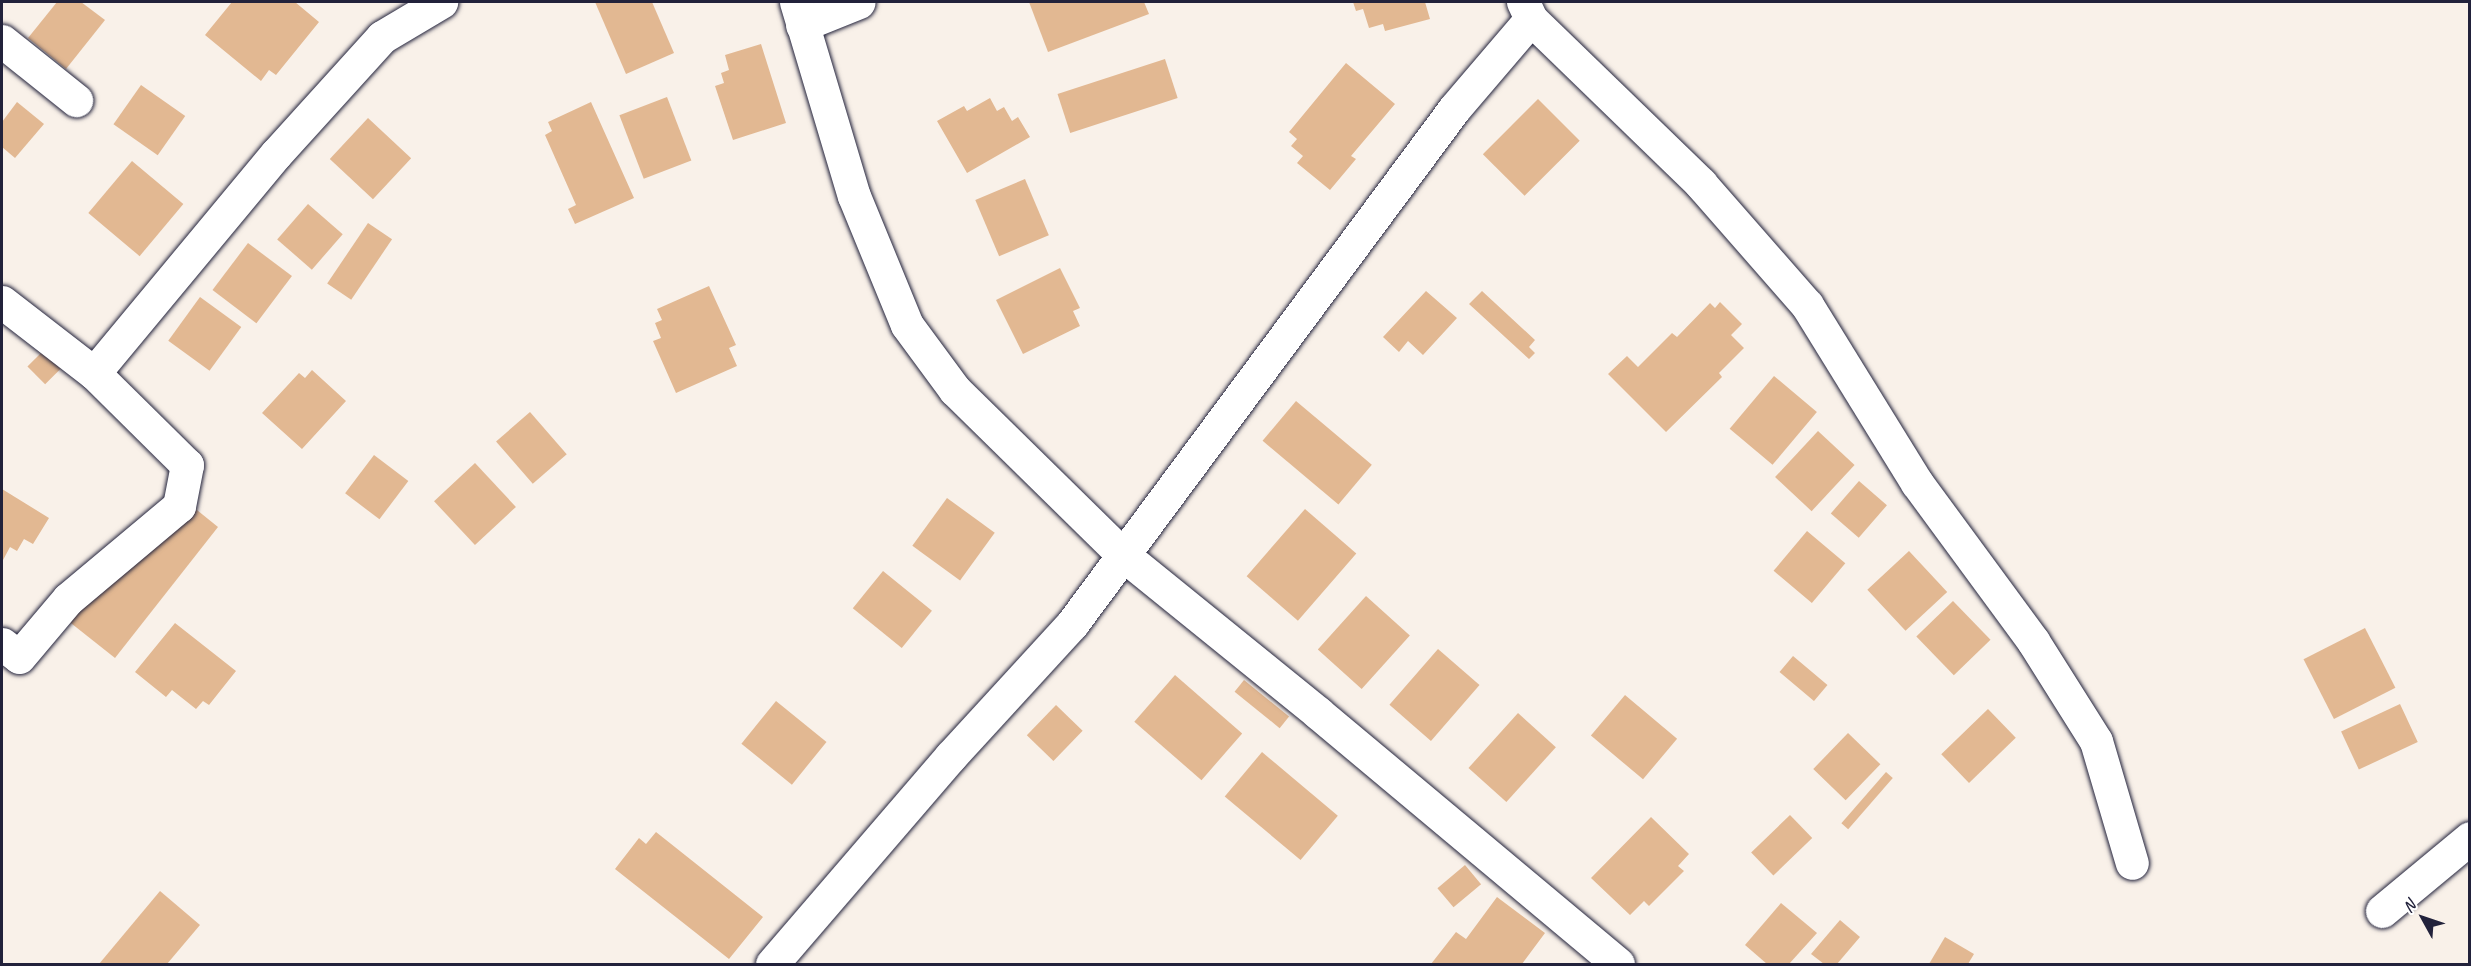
<!DOCTYPE html>
<style>
body{margin:0}
#map{position:relative;width:2471px;height:966px;overflow:hidden;background:#f9f1e9;font-family:Caveat,sans-serif}
div>[style]{position:absolute}
.building>*{inset:0;background:#e2b892;transform-origin:0 0}
.roads{filter:drop-shadow(0 0 2px #22223b) drop-shadow(0 0 2px #22223b)}
.minor>*{height:33px;margin:-16.5px;padding:0 16.5px;transform-origin:16.5px;border-radius:16.5px;background:#fff}
.tertiary>*{height:33px;margin:-16.5px;padding:0 16.5px;transform-origin:16.5px;border-radius:16.5px;background:#fff}
span{translate:-50% -50%;white-space:nowrap;text-align:center;line-height:1.15;-webkit-text-stroke:5px #fff;paint-order:stroke}
.frame{position:absolute;inset:0;border:3px solid #22223b;pointer-events:none}
.north{position:absolute;left:2393px;top:888px;width:60px;height:60px;-webkit-text-stroke:4px #fff;paint-order:stroke;rotate:310deg;font-size:16px;font-weight:700;line-height:24px;text-align:center;color:#22223b}
.north::after{content:'';display:block;margin:auto;width:21px;height:27px;background:#22223b;clip-path:polygon(50% 0,100% 100%,50% 72%,0 100%)}
</style>
<div id="map">
<div class="building">
<div style="clip-path:polygon(57px 2px,81px 2px,105px 20px,66px 69px,28px 38px)"></div>
<div style="clip-path:polygon(232px 2px,295px 2px,319px 22px,276px 75px,269px 70px,261px 81px,205px 35px)"></div>
<div style="clip-path:polygon(595px 2px,652px 2px,674px 53px,626px 74px)"></div>
<div style="clip-path:polygon(1029px 2px,1144px 2px,1149px 14px,1048px 52px)"></div>
<div style="clip-path:polygon(1353px 2px,1425px 2px,1430px 19px,1385px 31px,1383px 24px,1369px 28px,1363px 9px,1356px 11px)"></div>
<div style="clip-path:polygon(761px 44px,786px 123px,733px 140px,715px 86px,724px 83px,721px 73px,729px 70px,725px 55px)"></div>
<div style="left:1165px;top:59px;width:41px;height:113px;rotate:72deg"></div>
<div style="clip-path:polygon(1346px 63px,1395px 104px,1351px 156px,1356px 159px,1330px 190px,1297px 163px,1303px 156px,1291px 146px,1297px 139px,1289px 132px)"></div>
<div style="left:141px;top:85px;width:54px;height:48px;rotate:35deg"></div>
<div style="left:667px;top:97px;width:68px;height:51px;rotate:69deg"></div>
<div style="clip-path:polygon(990px 98px,997px 111px,1004px 107px,1012px 121px,1018px 117px,1030px 137px,967px 173px,937px 121px,964px 106px,967px 111px)"></div>
<div style="left:1538px;top:99px;width:59px;height:78px;rotate:45deg"></div>
<div style="clip-path:polygon(17px 102px,44px 124px,15px 158px,2px 147px,2px 122px)"></div>
<div style="clip-path:polygon(591px 102px,634px 198px,575px 224px,568px 209px,576px 205px,545px 135px,552px 131px,548px 122px)"></div>
<div style="left:368px;top:118px;width:59px;height:56px;rotate:43deg"></div>
<div style="left:132px;top:161px;width:67px;height:68px;rotate:40deg"></div>
<div style="left:1025px;top:179px;width:61px;height:54px;rotate:67deg"></div>
<div style="left:308px;top:204px;width:46px;height:47px;rotate:41deg"></div>
<div style="left:368px;top:223px;width:29px;height:73px;rotate:34deg"></div>
<div style="left:248px;top:243px;width:55px;height:59px;rotate:37deg"></div>
<div style="clip-path:polygon(1060px 268px,1080px 308px,1073px 311px,1080px 326px,1023px 354px,996px 300px)"></div>
<div style="clip-path:polygon(709px 286px,736px 345px,729px 348px,737px 366px,676px 393px,653px 341px,661px 338px,655px 323px,662px 320px,657px 309px)"></div>
<div style="clip-path:polygon(1426px 291px,1457px 318px,1423px 355px,1408px 341px,1399px 352px,1383px 337px)"></div>
<div style="clip-path:polygon(1482px 291px,1535px 340px,1529px 347px,1535px 353px,1529px 359px,1469px 304px)"></div>
<div style="left:200px;top:297px;width:51px;height:54px;rotate:36deg"></div>
<div style="clip-path:polygon(1720px 302px,1742px 324px,1731px 335px,1744px 348px,1719px 373px,1722px 377px,1666px 432px,1608px 374px,1627px 356px,1638px 367px,1672px 333px,1677px 337px,1710px 303px,1715px 308px)"></div>
<div style="left:43px;top:351px;width:25px;height:22px;rotate:45deg"></div>
<div style="clip-path:polygon(312px 370px,346px 401px,302px 449px,262px 413px,299px 373px,305px 378px)"></div>
<div style="left:1774px;top:376px;width:56px;height:69px;rotate:40deg"></div>
<div style="left:1296px;top:401px;width:99px;height:52px;rotate:40deg"></div>
<div style="left:530px;top:412px;width:56px;height:45px;rotate:49deg"></div>
<div style="left:1818px;top:431px;width:50px;height:63px;rotate:43deg"></div>
<div style="left:374px;top:455px;width:43px;height:48px;rotate:37deg"></div>
<div style="left:475px;top:463px;width:60px;height:56px;rotate:47deg"></div>
<div style="left:1859px;top:481px;width:37px;height:43px;rotate:41deg"></div>
<div style="clip-path:polygon(2px 489px,49px 518px,33px 544px,24px 539px,17px 551px,10px 547px,2px 562px)"></div>
<div style="left:947px;top:498px;width:59px;height:59px;rotate:36deg"></div>
<div style="clip-path:polygon(187px 502px,218px 527px,115px 658px,67px 620px)"></div>
<div style="left:1305px;top:509px;width:68px;height:89px;rotate:41deg"></div>
<div style="left:1807px;top:531px;width:50px;height:52px;rotate:40deg"></div>
<div style="left:1909px;top:551px;width:56px;height:57px;rotate:47deg"></div>
<div style="left:883px;top:571px;width:63px;height:48px;rotate:39deg"></div>
<div style="left:1366px;top:596px;width:59px;height:72px;rotate:42deg"></div>
<div style="left:1953px;top:601px;width:54px;height:51px;rotate:46deg"></div>
<div style="clip-path:polygon(175px 623px,236px 671px,209px 705px,203px 701px,196px 709px,172px 690px,166px 697px,135px 672px)"></div>
<div style="left:2365px;top:628px;width:67px;height:69px;rotate:63deg"></div>
<div style="left:1438px;top:649px;width:55px;height:74px;rotate:41deg"></div>
<div style="left:1793px;top:656px;width:45px;height:21px;rotate:40deg"></div>
<div style="left:1175px;top:675px;width:89px;height:62px;rotate:41deg"></div>
<div style="left:1244px;top:680px;width:58px;height:15px;rotate:39deg"></div>
<div style="left:1625px;top:695px;width:68px;height:53px;rotate:40deg"></div>
<div style="left:776px;top:701px;width:65px;height:55px;rotate:39deg"></div>
<div style="left:2400px;top:704px;width:42px;height:65px;rotate:65deg"></div>
<div style="left:1056px;top:705px;width:37px;height:42px;rotate:44deg"></div>
<div style="left:1988px;top:709px;width:40px;height:65px;rotate:46deg"></div>
<div style="left:1518px;top:713px;width:51px;height:74px;rotate:42deg"></div>
<div style="left:1848px;top:733px;width:45px;height:50px;rotate:44deg"></div>
<div style="left:1262px;top:752px;width:99px;height:58px;rotate:40deg"></div>
<div style="left:1886px;top:772px;width:9px;height:68px;rotate:41deg"></div>
<div style="left:1790px;top:815px;width:32px;height:54px;rotate:46deg"></div>
<div style="clip-path:polygon(1651px 817px,1689px 854px,1678px 866px,1684px 871px,1649px 906px,1644px 901px,1630px 915px,1591px 878px)"></div>
<div style="clip-path:polygon(656px 832px,763px 917px,729px 959px,615px 869px,639px 838px,646px 844px)"></div>
<div style="left:1465px;top:865px;width:25px;height:36px;rotate:50deg"></div>
<div style="clip-path:polygon(160px 891px,200px 925px,167px 964px,99px 964px)"></div>
<div style="clip-path:polygon(1497px 897px,1545px 933px,1522px 964px,1431px 964px,1456px 932px,1466px 939px)"></div>
<div style="clip-path:polygon(1781px 903px,1817px 933px,1789px 964px,1767px 964px,1745px 945px)"></div>
<div style="clip-path:polygon(1840px 920px,1860px 937px,1837px 964px,1824px 964px,1811px 954px)"></div>
<div style="clip-path:polygon(1945px 937px,1974px 954px,1968px 964px,1929px 964px)"></div>
</div>
<div class="roads">
<div class="minor">
<div style="left:1531px;top:19px;width:237px;rotate:44.1deg"></div>
<div style="left:1701px;top:184px;width:161px;rotate:48.8deg"></div>
<div style="left:1807px;top:305px;width:209px;rotate:58.3deg"></div>
<div style="left:1917px;top:483px;width:196px;rotate:53.7deg"></div>
<div style="left:2033px;top:641px;width:118px;rotate:57.8deg"></div>
<div style="left:2096px;top:741px;width:127px;rotate:73.6deg"></div>
<div style="left:802px;top:25px;width:61px;rotate:-22deg"></div>
<div style="left:2px;top:41px;width:95px;rotate:38.6deg"></div>
<div style="left:2px;top:302px;width:116px;rotate:37.7deg"></div>
<div style="left:94px;top:373px;width:285px;rotate:-50.3deg"></div>
<div style="left:276px;top:154px;width:158px;rotate:-47.8deg"></div>
<div style="left:382px;top:37px;width:69px;rotate:-30.7deg"></div>
<div style="left:1122px;top:554px;width:252px;rotate:39deg"></div>
<div style="left:1318px;top:713px;width:391px;rotate:39.9deg"></div>
<div style="left:2px;top:644px;width:21px;rotate:37deg"></div>
<div style="left:19px;top:657px;width:76px;rotate:-49.8deg"></div>
<div style="left:68px;top:599px;width:145px;rotate:-40deg"></div>
<div style="left:179px;top:506px;width:42px;rotate:-79deg"></div>
<div style="left:187px;top:465px;width:131px;rotate:-135.3deg"></div>
<div style="left:2382px;top:911px;width:114px;rotate:-39.7deg"></div>
<div style="left:772px;top:964px;width:274px;rotate:-49.3deg"></div>
<div style="left:951px;top:756px;width:179px;rotate:-47.5deg"></div>
<div style="left:1072px;top:624px;width:641px;rotate:-53.43deg"></div>
<div style="left:1454px;top:109px;width:118px;rotate:-49.5deg"></div>
<div style="left:1531px;top:19px;width:19px;rotate:-115deg"></div>
</div>
<div class="tertiary">
<div style="left:796px;top:2px;width:202px;rotate:73.4deg"></div>
<div style="left:854px;top:196px;width:139px;rotate:67.7deg"></div>
<div style="left:907px;top:325px;width:81px;rotate:53.6deg"></div>
<div style="left:955px;top:390px;width:234px;rotate:44.5deg"></div>
</div>
</div>
<div class="frame"></div>
<div class="north">N</div>
</div>
